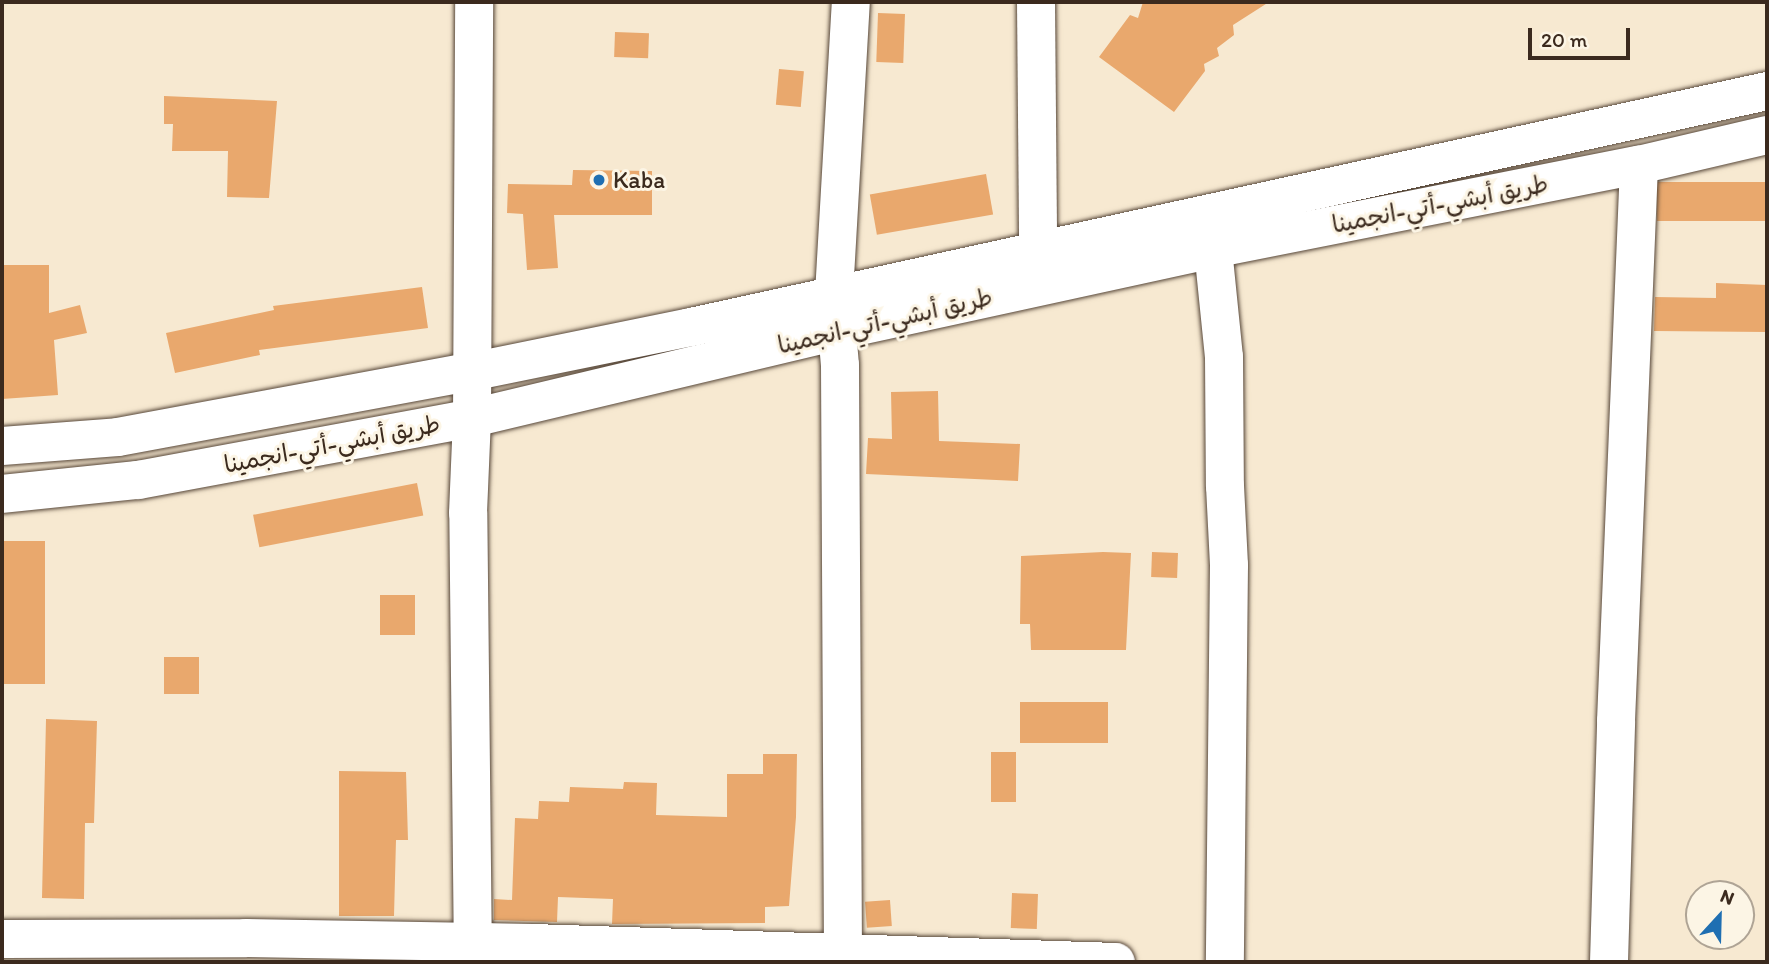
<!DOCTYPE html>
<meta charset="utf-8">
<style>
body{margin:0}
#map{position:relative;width:1769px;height:964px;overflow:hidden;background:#f7e9d1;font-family:Itim,"Playpen Sans Arabic",sans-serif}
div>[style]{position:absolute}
.building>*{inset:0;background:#e9a86d;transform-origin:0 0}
.roads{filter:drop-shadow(0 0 2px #574739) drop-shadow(0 0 2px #574739)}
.street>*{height:38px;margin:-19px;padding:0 19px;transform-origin:19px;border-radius:19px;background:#fff}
.highway>*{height:38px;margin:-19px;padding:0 19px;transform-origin:19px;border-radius:19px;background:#fff}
.dots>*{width:19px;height:19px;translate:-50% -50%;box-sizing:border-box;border:4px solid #fcf5e5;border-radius:50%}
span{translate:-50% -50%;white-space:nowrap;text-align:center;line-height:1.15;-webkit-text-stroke:6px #fcf5e5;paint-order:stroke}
.poi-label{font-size:24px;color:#3b2a1e}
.left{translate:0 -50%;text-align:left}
.street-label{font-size:24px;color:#3b2a1e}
.frame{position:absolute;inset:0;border:4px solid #3b2a1e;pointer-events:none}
.north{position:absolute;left:1685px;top:880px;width:70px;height:70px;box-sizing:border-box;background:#fcf5e5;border:2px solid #afa495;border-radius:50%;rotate:22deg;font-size:19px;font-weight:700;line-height:28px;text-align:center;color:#3b2a1e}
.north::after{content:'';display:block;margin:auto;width:24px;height:32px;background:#1f6fb2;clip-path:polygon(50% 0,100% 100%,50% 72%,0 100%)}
.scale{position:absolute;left:1528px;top:28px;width:102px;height:32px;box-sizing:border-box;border:4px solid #3b2a1e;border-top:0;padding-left:9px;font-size:21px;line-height:24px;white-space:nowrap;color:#3b2a1e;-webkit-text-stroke:5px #fcf5e5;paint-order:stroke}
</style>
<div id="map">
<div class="building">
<div style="clip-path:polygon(1143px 2px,1269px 2px,1233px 25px,1234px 35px,1217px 48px,1219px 56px,1204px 64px,1205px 71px,1174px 112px,1099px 57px,1130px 15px,1138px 18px)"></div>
<div style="left:878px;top:13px;width:27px;height:49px;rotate:2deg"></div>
<div style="left:615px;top:32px;width:34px;height:25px;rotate:2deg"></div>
<div style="left:779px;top:69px;width:25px;height:36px;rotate:5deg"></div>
<div style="clip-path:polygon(164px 96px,277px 101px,269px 198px,227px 197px,228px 151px,172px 151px,173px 124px,164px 124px)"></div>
<div style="clip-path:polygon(573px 170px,652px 171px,652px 215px,554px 215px,558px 268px,527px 270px,523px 214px,507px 213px,508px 184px,572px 185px)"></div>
<div style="left:986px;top:174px;width:41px;height:118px;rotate:80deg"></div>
<div style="left:1767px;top:182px;width:39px;height:110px;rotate:90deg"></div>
<div style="clip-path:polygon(2px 265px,49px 265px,49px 313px,80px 305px,87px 333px,54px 340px,58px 395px,2px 399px)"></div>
<div style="clip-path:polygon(1716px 283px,1767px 285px,1767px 332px,1654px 331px,1655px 297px,1716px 298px)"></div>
<div style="clip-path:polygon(422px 287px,428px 328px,259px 350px,260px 355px,175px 373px,166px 333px,274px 310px,273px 306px)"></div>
<div style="clip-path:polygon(938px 391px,939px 441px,1020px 444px,1018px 481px,866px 474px,868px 438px,892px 439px,891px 392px)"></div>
<div style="left:417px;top:483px;width:33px;height:167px;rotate:79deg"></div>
<div style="left:45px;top:541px;width:143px;height:43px;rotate:90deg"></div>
<div style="clip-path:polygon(1103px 552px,1131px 553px,1126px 650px,1031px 650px,1030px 624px,1020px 624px,1021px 556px)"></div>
<div style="left:1152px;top:552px;width:26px;height:25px;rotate:2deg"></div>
<div style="left:380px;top:595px;width:35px;height:40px"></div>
<div style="left:164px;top:657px;width:35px;height:37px"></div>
<div style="left:1108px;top:702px;width:41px;height:88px;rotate:90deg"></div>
<div style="clip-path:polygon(46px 719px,97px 721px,94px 823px,85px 823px,84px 899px,42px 898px)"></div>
<div style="left:991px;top:752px;width:25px;height:50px"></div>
<div style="clip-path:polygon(763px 754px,797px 754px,796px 817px,789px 906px,765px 907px,765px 923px,612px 924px,613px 899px,558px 897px,557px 922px,494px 920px,494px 899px,512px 900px,515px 818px,538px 819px,539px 801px,569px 802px,570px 787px,623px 789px,624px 782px,657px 783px,656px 815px,727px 817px,727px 774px,763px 774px)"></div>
<div style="clip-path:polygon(339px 771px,406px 772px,408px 840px,396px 840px,394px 916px,339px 916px)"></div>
<div style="left:1012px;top:893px;width:26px;height:35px;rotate:2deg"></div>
<div style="left:890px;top:900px;width:26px;height:25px;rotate:86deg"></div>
</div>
<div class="roads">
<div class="street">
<div style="left:1036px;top:2px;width:247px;rotate:89.5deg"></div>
<div style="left:1213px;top:249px;width:109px;rotate:84.2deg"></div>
<div style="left:1224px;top:357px;width:129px;rotate:89.6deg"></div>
<div style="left:1225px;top:486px;width:79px;rotate:87.1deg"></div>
<div style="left:1229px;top:565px;width:397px;rotate:90.6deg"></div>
<div style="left:834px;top:294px;width:292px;rotate:-86.7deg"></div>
<div style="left:837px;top:331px;width:34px;rotate:85deg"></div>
<div style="left:840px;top:365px;width:597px;rotate:89.71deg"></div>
<div style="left:2px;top:939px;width:244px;rotate:-0.2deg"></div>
<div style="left:246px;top:938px;width:286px;rotate:1deg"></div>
<div style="left:532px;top:943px;width:584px;rotate:1.86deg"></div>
<div style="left:473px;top:962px;width:449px;rotate:-90.6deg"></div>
<div style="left:468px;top:513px;width:95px;rotate:-87.6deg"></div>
<div style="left:472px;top:418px;width:416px;rotate:-89.7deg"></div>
<div style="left:1609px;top:962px;width:241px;rotate:-88.3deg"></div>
<div style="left:1616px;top:721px;width:556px;rotate:-87.63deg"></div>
</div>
<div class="highway">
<div style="left:2px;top:446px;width:116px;rotate:-4.4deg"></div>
<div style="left:118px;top:437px;width:358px;rotate:-10.5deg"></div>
<div style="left:470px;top:372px;width:226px;rotate:-11.5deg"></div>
<div style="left:691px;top:327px;width:1102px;rotate:-12.37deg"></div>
<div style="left:2px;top:494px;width:137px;rotate:-5.9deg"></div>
<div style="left:138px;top:480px;width:340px;rotate:-10.5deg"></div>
<div style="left:472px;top:418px;width:375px;rotate:-13.4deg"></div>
<div style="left:837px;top:331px;width:385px;rotate:-12.3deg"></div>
<div style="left:1213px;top:249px;width:434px;rotate:-11.2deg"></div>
<div style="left:1639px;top:165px;width:131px;rotate:-13.2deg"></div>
</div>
</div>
<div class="dots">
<div style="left:599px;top:180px;background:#1f6fb2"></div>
</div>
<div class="poi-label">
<span class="left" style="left:613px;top:180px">Kaba</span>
</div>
<div class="street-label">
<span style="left:1440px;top:204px;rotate:-11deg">طريق أبشي-أتي-انجمينا</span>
<span style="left:885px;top:321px;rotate:-13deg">طريق أبشي-أتي-انجمينا</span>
<span style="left:332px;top:444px;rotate:-11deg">طريق أبشي-أتي-انجمينا</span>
</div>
<div class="frame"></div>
<div class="north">N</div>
<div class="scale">20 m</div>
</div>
